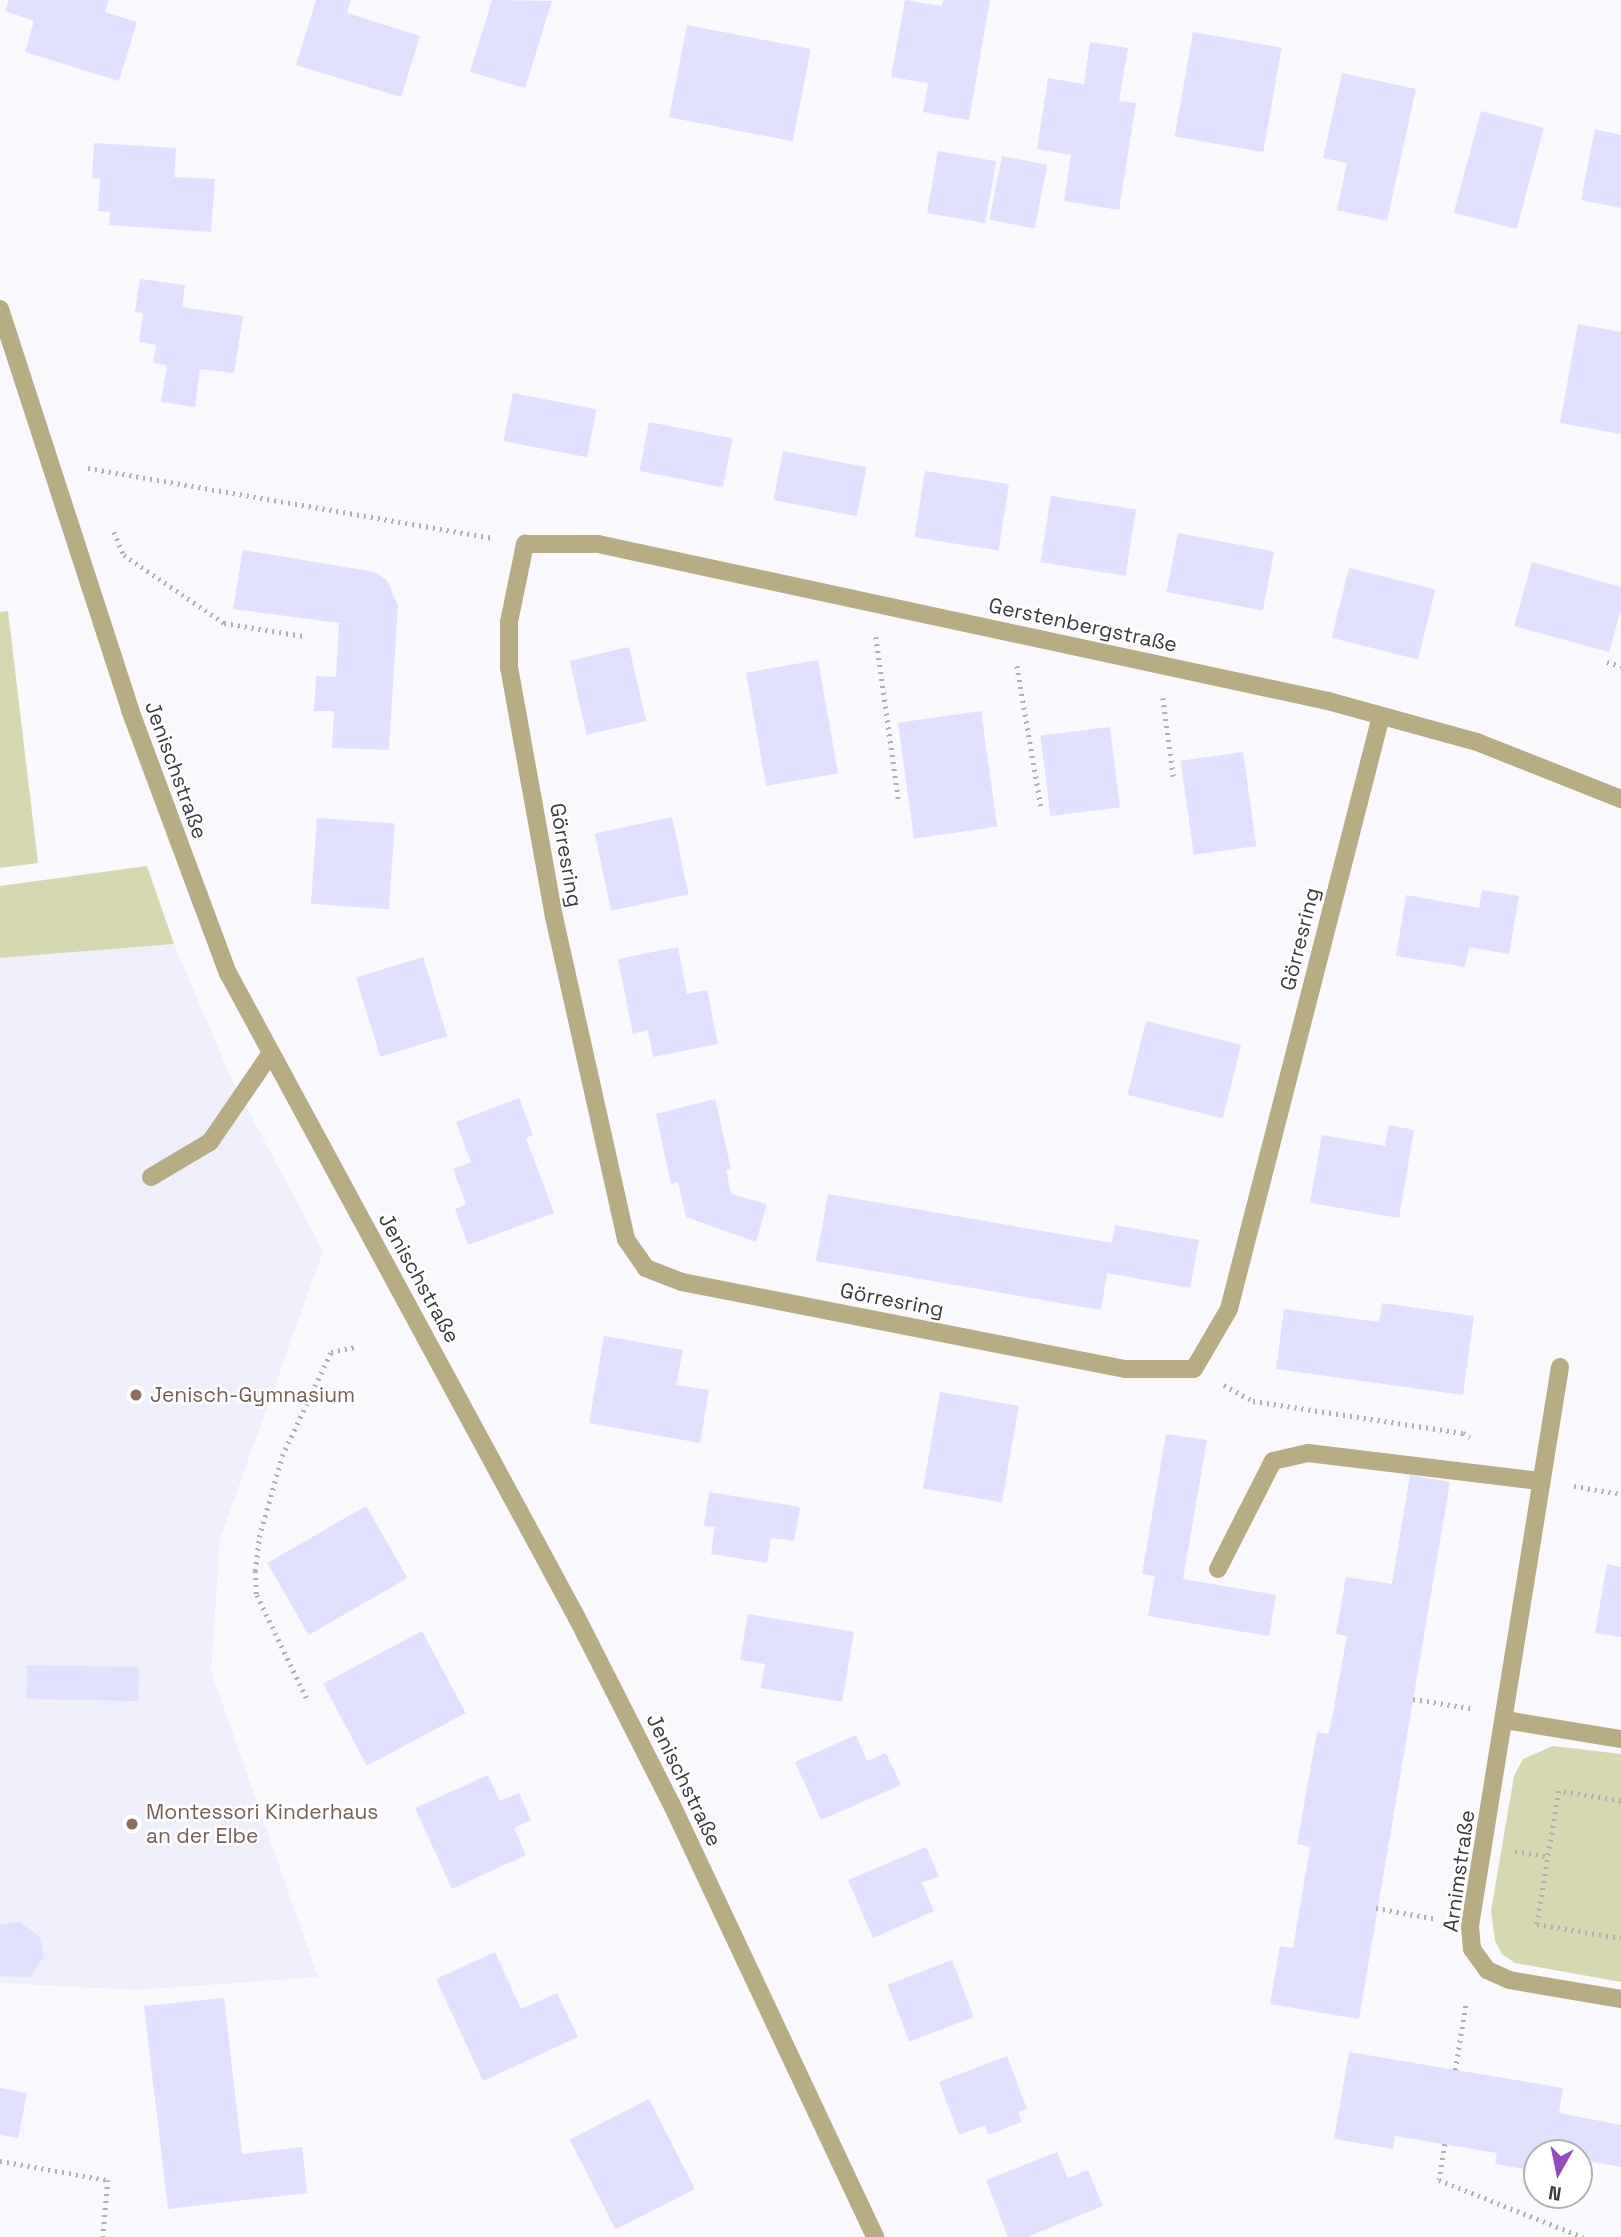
<!DOCTYPE html>
<meta charset="utf-8">
<style>
body{margin:0}
#map{position:relative;width:1621px;height:2237px;overflow:hidden;background:#f8f8fd;font-family:"Space Grotesk",sans-serif}
div>[style]{position:absolute}
.built>*{inset:0;background:#efeefb}
.green>*{inset:0;background:#d6d9af}
.building>*{inset:0;background:#e2e0ff;transform-origin:0 0}
.path>*{height:4.5px;margin-top:-2.25px;transform-origin:0;background:repeating-linear-gradient(90deg,#b1b1b5 0 2px,transparent 0 7px)}
.minor>*{height:18px;margin:-9px;padding:0 9px;transform-origin:9px;border-radius:9px;background:#b8ac83}
.dots>*{width:19px;height:19px;translate:-50% -50%;box-sizing:border-box;border:4px solid #fff;border-radius:50%}
span{translate:-50% -50%;white-space:nowrap;text-align:center;line-height:1.15;-webkit-text-stroke:5px #fff;paint-order:stroke}
.street-label{font-size:21px;color:#3b3b3d}
.education-label{font-size:21px;color:#785e54}
.left{translate:0 -50%;text-align:left}
.north{position:absolute;left:1523px;top:2139px;width:70px;height:70px;box-sizing:border-box;background:#fff;border:2px solid #b1b1b1;border-radius:50%;rotate:189deg;font-size:19px;font-weight:700;line-height:28px;text-align:center;color:#3b3b3d}
.north::after{content:'';display:block;margin:auto;width:24px;height:32px;background:#964abb;clip-path:polygon(50% 0,100% 100%,50% 72%,0 100%)}
</style>
<div id="map">
<div class="built">
<div style="clip-path:polygon(174px 944px,232px 1080px,323px 1251px,220px 1539px,211px 1671px,318px 1977px,137px 1990px,0 1983px,0 958px)"></div>
</div>
<div class="green">
<div style="clip-path:polygon(8px 611px,38px 863px,0 868px,0 612px)"></div>
<div style="clip-path:polygon(147px 866px,174px 944px,0 958px,0 886px)"></div>
<div style="clip-path:polygon(1553px 1746px,1621px 1754px,1621px 1982px,1515px 1963px,1502px 1954px,1495px 1941px,1491px 1911px,1514px 1776px,1523px 1759px)"></div>
</div>
<div class="building">
<div style="clip-path:polygon(9px 0,109px 0,105px 12px,137px 22px,119px 81px,25px 52px,34px 21px,5px 11px)"></div>
<div style="clip-path:polygon(316px 0,351px 0,347px 13px,420px 36px,401px 97px,296px 65px)"></div>
<div style="clip-path:polygon(492px 0,552px 1px,525px 88px,470px 72px)"></div>
<div style="clip-path:polygon(905px 0,942px 6px,943px 0,990px 0,969px 120px,923px 112px,928px 83px,891px 77px)"></div>
<div style="left:687px;top:25px;width:126px;height:94px;rotate:11deg"></div>
<div style="left:1193px;top:32px;width:90px;height:106px;rotate:10deg"></div>
<div style="clip-path:polygon(1090px 42px,1128px 48px,1119px 101px,1136px 103px,1119px 210px,1064px 201px,1071px 155px,1037px 149px,1048px 78px,1084px 84px)"></div>
<div style="clip-path:polygon(1342px 73px,1416px 89px,1387px 221px,1337px 210px,1347px 163px,1323px 158px)"></div>
<div style="left:1481px;top:111px;width:65px;height:105px;rotate:15deg"></div>
<div style="clip-path:polygon(1595px 129px,1621px 135px,1621px 208px,1581px 200px)"></div>
<div style="clip-path:polygon(94px 143px,176px 148px,174px 177px,215px 179px,211px 232px,109px 225px,110px 212px,98px 211px,100px 179px,92px 178px)"></div>
<div style="left:938px;top:151px;width:59px;height:63px;rotate:10deg"></div>
<div style="left:1002px;top:156px;width:46px;height:65px;rotate:11deg"></div>
<div style="clip-path:polygon(140px 279px,185px 285px,182px 307px,243px 316px,234px 373px,200px 369px,195px 407px,161px 402px,167px 365px,153px 363px,156px 345px,139px 342px,143px 313px,135px 312px)"></div>
<div style="clip-path:polygon(1578px 324px,1621px 332px,1621px 434px,1560px 423px)"></div>
<div style="left:513px;top:393px;width:85px;height:49px;rotate:11deg"></div>
<div style="left:649px;top:422px;width:85px;height:50px;rotate:11deg"></div>
<div style="left:783px;top:451px;width:85px;height:50px;rotate:11deg"></div>
<div style="left:925px;top:471px;width:85px;height:67px;rotate:9deg"></div>
<div style="left:1051px;top:496px;width:86px;height:67px;rotate:9deg"></div>
<div style="left:1178px;top:533px;width:98px;height:60px;rotate:11deg"></div>
<div style="clip-path:polygon(243px 550px,374px 572px,387px 580px,398px 606px,389px 750px,332px 748px,334px 711px,314px 711px,316px 676px,336px 677px,339px 623px,233px 609px)"></div>
<div style="clip-path:polygon(1532px 562px,1621px 587px,1621px 610px,1609px 652px,1514px 626px)"></div>
<div style="left:1349px;top:568px;width:89px;height:72px;rotate:14deg"></div>
<div style="left:629px;top:647px;width:76px;height:61px;rotate:77deg"></div>
<div style="left:818px;top:660px;width:115px;height:73px;rotate:80deg"></div>
<div style="left:981px;top:711px;width:117px;height:84px;rotate:82deg"></div>
<div style="left:1110px;top:727px;width:81px;height:70px;rotate:83deg"></div>
<div style="left:1243px;top:752px;width:95px;height:63px;rotate:82deg"></div>
<div style="left:672px;top:817px;width:79px;height:79px;rotate:78deg"></div>
<div style="left:317px;top:818px;width:78px;height:86px;rotate:4deg"></div>
<div style="clip-path:polygon(1482px 890px,1519px 896px,1509px 954px,1469px 947px,1465px 967px,1396px 956px,1406px 895px,1479px 908px)"></div>
<div style="clip-path:polygon(678px 947px,687px 994px,707px 990px,718px 1044px,653px 1057px,648px 1030px,633px 1034px,618px 959px)"></div>
<div style="left:423px;top:957px;width:83px;height:70px;rotate:73deg"></div>
<div style="left:1146px;top:1021px;width:98px;height:76px;rotate:14deg"></div>
<div style="clip-path:polygon(519px 1098px,533px 1135px,526px 1138px,554px 1213px,468px 1245px,455px 1209px,466px 1204px,453px 1169px,471px 1162px,456px 1122px)"></div>
<div style="clip-path:polygon(715px 1099px,731px 1169px,726px 1170px,731px 1194px,767px 1204px,756px 1242px,686px 1217px,678px 1182px,671px 1184px,656px 1114px)"></div>
<div style="clip-path:polygon(1389px 1125px,1414px 1130px,1399px 1218px,1310px 1203px,1322px 1135px,1385px 1146px)"></div>
<div style="clip-path:polygon(828px 1194px,1112px 1243px,1115px 1225px,1199px 1240px,1190px 1288px,1107px 1273px,1101px 1310px,816px 1261px)"></div>
<div style="clip-path:polygon(1382px 1303px,1474px 1316px,1463px 1395px,1276px 1369px,1284px 1309px,1379px 1322px)"></div>
<div style="clip-path:polygon(604px 1336px,683px 1350px,676px 1385px,709px 1390px,700px 1443px,589px 1423px)"></div>
<div style="left:940px;top:1392px;width:80px;height:98px;rotate:10deg"></div>
<div style="clip-path:polygon(1166px 1434px,1207px 1440px,1183px 1579px,1276px 1595px,1269px 1636px,1148px 1616px,1155px 1576px,1142px 1574px)"></div>
<div style="clip-path:polygon(1410px 1475px,1450px 1482px,1359px 2019px,1270px 2004px,1280px 1946px,1293px 1948px,1310px 1847px,1297px 1844px,1317px 1732px,1329px 1734px,1347px 1636px,1336px 1634px,1346px 1577px,1392px 1584px)"></div>
<div style="clip-path:polygon(709px 1492px,800px 1507px,794px 1541px,771px 1538px,767px 1563px,711px 1554px,715px 1527px,704px 1526px)"></div>
<div style="left:366px;top:1506px;width:83px;height:114px;rotate:60deg"></div>
<div style="clip-path:polygon(1607px 1564px,1621px 1567px,1621px 1637px,1595px 1633px)"></div>
<div style="clip-path:polygon(748px 1614px,854px 1632px,842px 1702px,761px 1688px,765px 1664px,740px 1660px)"></div>
<div style="left:422px;top:1631px;width:93px;height:112px;rotate:62deg"></div>
<div style="left:27px;top:1665px;width:112px;height:34px;rotate:1deg"></div>
<div style="clip-path:polygon(856px 1735px,867px 1761px,886px 1753px,901px 1785px,821px 1820px,795px 1762px)"></div>
<div style="clip-path:polygon(488px 1775px,500px 1801px,519px 1793px,531px 1820px,514px 1828px,526px 1855px,452px 1889px,415px 1808px)"></div>
<div style="clip-path:polygon(926px 1847px,939px 1876px,922px 1883px,934px 1911px,873px 1938px,848px 1880px)"></div>
<div style="clip-path:polygon(20px 1922px,40px 1937px,44px 1956px,30px 1977px,0 1976px,0 1925px)"></div>
<div style="clip-path:polygon(495px 1952px,521px 2009px,557px 1993px,578px 2037px,483px 2081px,436px 1979px)"></div>
<div style="left:952px;top:1960px;width:61px;height:69px;rotate:69deg"></div>
<div style="clip-path:polygon(224px 1998px,242px 2154px,302px 2147px,307px 2193px,168px 2209px,144px 2006px)"></div>
<div style="clip-path:polygon(1349px 2052px,1563px 2088px,1559px 2113px,1621px 2125px,1621px 2167px,1579px 2159px,1579px 2153px,1537px 2153px,1537px 2171px,1495px 2164px,1497px 2153px,1395px 2136px,1393px 2149px,1334px 2139px)"></div>
<div style="clip-path:polygon(1007px 2056px,1027px 2109px,1018px 2112px,1022px 2122px,988px 2135px,985px 2125px,959px 2135px,939px 2082px)"></div>
<div style="clip-path:polygon(0 2088px,27px 2093px,18px 2138px,0 2135px)"></div>
<div style="left:649px;top:2099px;width:101px;height:89px;rotate:63deg"></div>
<div style="clip-path:polygon(1057px 2152px,1068px 2178px,1088px 2170px,1103px 2206px,1027px 2237px,1008px 2237px,986px 2180px)"></div>
</div>
<div class="path">
<div style="left:88px;top:468px;width:411px;rotate:9.8deg"></div>
<div style="left:114px;top:532px;width:25px;rotate:67deg"></div>
<div style="left:124px;top:555px;width:121px;rotate:34.2deg"></div>
<div style="left:224px;top:623px;width:80px;rotate:9.3deg"></div>
<div style="left:876px;top:637px;width:167px;rotate:82.1deg"></div>
<div style="left:1607px;top:662px;width:15px;rotate:16deg"></div>
<div style="left:1017px;top:666px;width:143px;rotate:80.3deg"></div>
<div style="left:1163px;top:698px;width:83px;rotate:82.4deg"></div>
<div style="left:1224px;top:1385px;width:33px;rotate:29deg"></div>
<div style="left:1253px;top:1401px;width:212px;rotate:8.7deg"></div>
<div style="left:1463px;top:1433px;width:8px;rotate:30deg"></div>
<div style="left:1574px;top:1486px;width:48px;rotate:9.7deg"></div>
<div style="left:306px;top:1698px;width:115px;rotate:-115.7deg"></div>
<div style="left:256px;top:1594px;width:23px;rotate:-92deg"></div>
<div style="left:255px;top:1571px;width:34px;rotate:-83deg"></div>
<div style="left:259px;top:1537px;width:84px;rotate:-74.1deg"></div>
<div style="left:282px;top:1456px;width:115px;rotate:-64.8deg"></div>
<div style="left:331px;top:1352px;width:25px;rotate:-12deg"></div>
<div style="left:1413px;top:1699px;width:58px;rotate:9deg"></div>
<div style="left:1621px;top:1801px;width:63px;rotate:-170.8deg"></div>
<div style="left:1559px;top:1791px;width:135px;rotate:99.4deg"></div>
<div style="left:1537px;top:1924px;width:85px;rotate:9.5deg"></div>
<div style="left:1515px;top:1851px;width:33px;rotate:9deg"></div>
<div style="left:1376px;top:1908px;width:62px;rotate:10.2deg"></div>
<div style="left:1455px;top:2070px;width:68px;rotate:-80.7deg"></div>
<div style="left:1445px;top:2144px;width:36px;rotate:99deg"></div>
<div style="left:1439px;top:2180px;width:155px;rotate:21.6deg"></div>
<div style="left:0;top:2161px;width:110px;rotate:10deg"></div>
<div style="left:108px;top:2180px;width:57px;rotate:95deg"></div>
</div>
<div class="minor">
<div style="left:0;top:309px;width:422px;rotate:72deg"></div>
<div style="left:130px;top:710px;width:281px;rotate:69.6deg"></div>
<div style="left:228px;top:973px;width:733px;rotate:61.58deg"></div>
<div style="left:577px;top:1618px;width:208px;rotate:63.1deg"></div>
<div style="left:671px;top:1803px;width:480px;rotate:64.8deg"></div>
<div style="left:1381px;top:716px;width:612px;rotate:104.38deg"></div>
<div style="left:1229px;top:1309px;width:69px;rotate:120.3deg"></div>
<div style="left:1194px;top:1369px;width:69px;rotate:180deg"></div>
<div style="left:1125px;top:1369px;width:451px;rotate:-168.9deg"></div>
<div style="left:682px;top:1282px;width:39px;rotate:-159deg"></div>
<div style="left:646px;top:1268px;width:35px;rotate:-125deg"></div>
<div style="left:626px;top:1239px;width:330px;rotate:-102.6deg"></div>
<div style="left:554px;top:917px;width:253px;rotate:-100.2deg"></div>
<div style="left:509px;top:668px;width:46px;rotate:-90deg"></div>
<div style="left:509px;top:622px;width:80px;rotate:-78.4deg"></div>
<div style="left:525px;top:544px;width:73px"></div>
<div style="left:598px;top:544px;width:747px;rotate:12.14deg"></div>
<div style="left:1328px;top:701px;width:155px;rotate:15.4deg"></div>
<div style="left:1477px;top:742px;width:155px;rotate:21.6deg"></div>
<div style="left:151px;top:1177px;width:69px;rotate:-30.7deg"></div>
<div style="left:210px;top:1142px;width:108px;rotate:-55.6deg"></div>
<div style="left:1560px;top:1367px;width:566px;rotate:99.15deg"></div>
<div style="left:1470px;top:1926px;width:23px;rotate:85deg"></div>
<div style="left:1472px;top:1949px;width:26px;rotate:54deg"></div>
<div style="left:1487px;top:1970px;width:24px;rotate:24deg"></div>
<div style="left:1509px;top:1980px;width:114px;rotate:9.6deg"></div>
<div style="left:1218px;top:1569px;width:121px;rotate:-63deg"></div>
<div style="left:1273px;top:1461px;width:36px;rotate:-13deg"></div>
<div style="left:1308px;top:1453px;width:235px;rotate:6.9deg"></div>
<div style="left:1505px;top:1720px;width:118px;rotate:9.3deg"></div>
</div>
<div class="dots">
<div style="left:136px;top:1395px;background:#8d6e63"></div>
<div style="left:132px;top:1824px;background:#8d6e63"></div>
</div>
<div class="street-label">
<span style="left:1083px;top:625px;rotate:12deg">Gerstenbergstraße</span>
<span style="left:176px;top:770px;rotate:70deg">Jenischstraße</span>
<span style="left:566px;top:855px;rotate:80deg">Görresring</span>
<span style="left:1300px;top:939px;rotate:-76deg">Görresring</span>
<span style="left:419px;top:1278px;rotate:61deg">Jenischstraße</span>
<span style="left:892px;top:1300px;rotate:11deg">Görresring</span>
<span style="left:684px;top:1780px;rotate:64deg">Jenischstraße</span>
<span style="left:1459px;top:1871px;rotate:-82deg">Arnimstraße</span>
</div>
<div class="education-label">
<span class="left" style="left:150px;top:1395px">Jenisch-Gymnasium</span>
<span class="left" style="left:146px;top:1824px">Montessori Kinderhaus<br>an der Elbe</span>
</div>
<div class="north">N</div>
</div>
